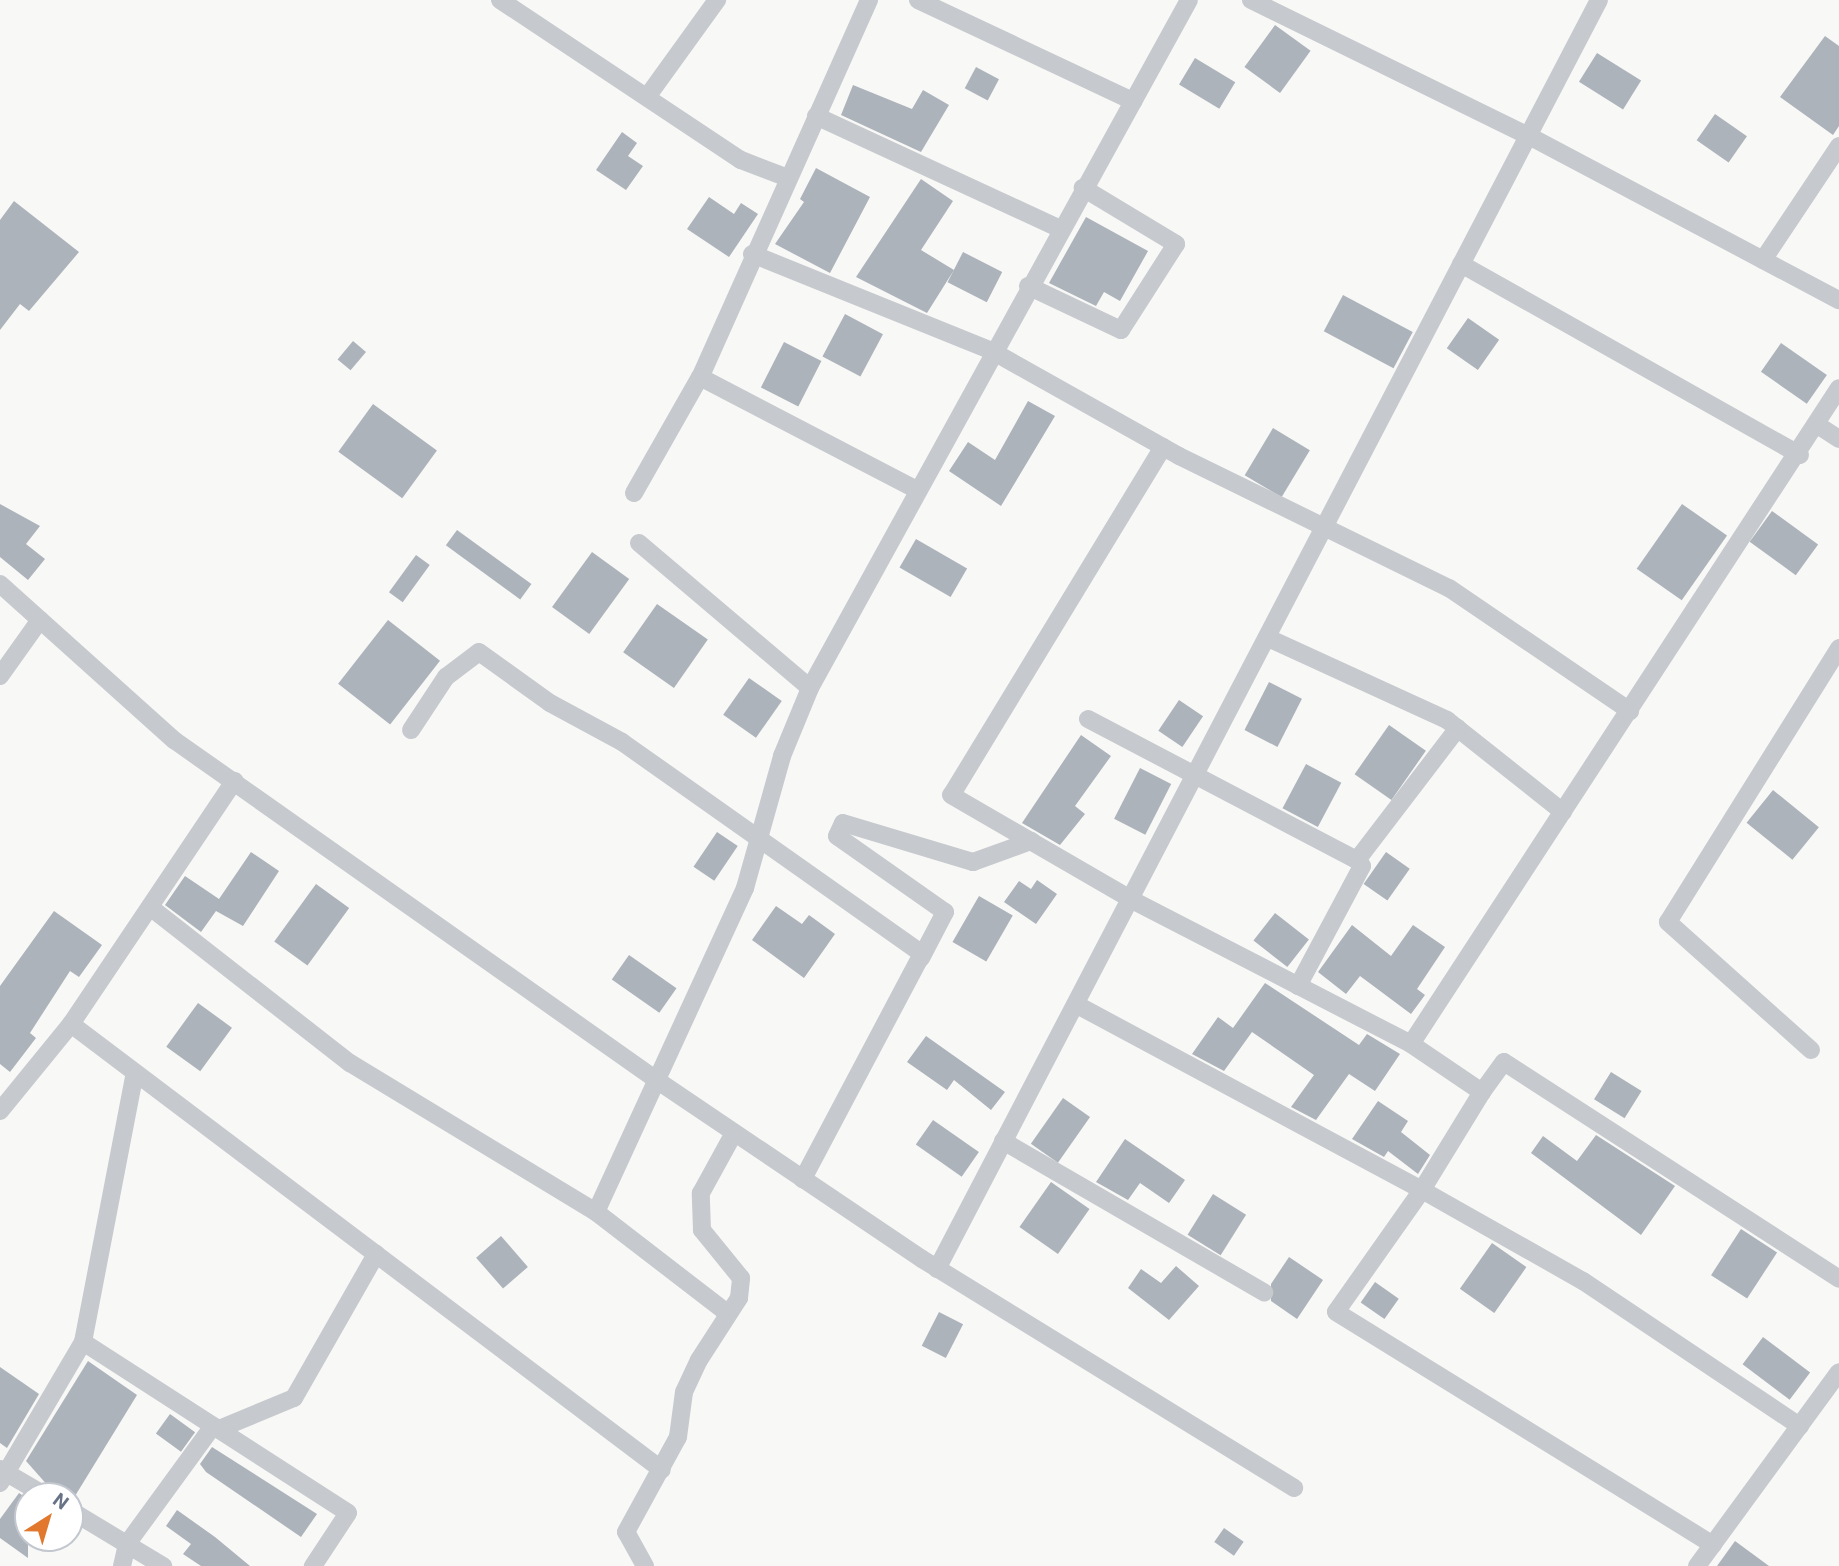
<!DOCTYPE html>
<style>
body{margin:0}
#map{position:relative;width:1839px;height:1566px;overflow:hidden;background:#f8f8f6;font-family:Roboto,sans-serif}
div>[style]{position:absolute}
.building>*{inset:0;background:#adb3ba;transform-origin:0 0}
.street>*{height:18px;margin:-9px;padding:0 9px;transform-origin:9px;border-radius:9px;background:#c6c9cd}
span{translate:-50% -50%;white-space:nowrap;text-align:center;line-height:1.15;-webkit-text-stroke:7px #fff;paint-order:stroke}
.north{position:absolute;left:14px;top:1482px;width:70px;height:70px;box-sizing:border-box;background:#fff;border:2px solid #c3c7cf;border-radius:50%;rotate:37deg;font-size:19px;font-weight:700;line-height:28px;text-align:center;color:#687386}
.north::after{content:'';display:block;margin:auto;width:24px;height:32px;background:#e1782d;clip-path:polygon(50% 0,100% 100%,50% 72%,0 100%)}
</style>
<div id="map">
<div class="building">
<div style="left:1275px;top:25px;width:44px;height:52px;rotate:36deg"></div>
<div style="clip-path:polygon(1825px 36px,1839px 46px,1839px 126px,1833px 135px,1780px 97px)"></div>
<div style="left:1597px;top:53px;width:52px;height:34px;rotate:32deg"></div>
<div style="left:1195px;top:58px;width:47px;height:31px;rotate:31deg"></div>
<div style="left:976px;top:67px;width:26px;height:24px;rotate:28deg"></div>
<div style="clip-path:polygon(853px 85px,912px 109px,923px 90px,949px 105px,921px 152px,841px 115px)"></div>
<div style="left:1715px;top:114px;width:39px;height:32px;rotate:35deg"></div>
<div style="clip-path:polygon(622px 132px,637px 143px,628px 156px,643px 166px,626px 190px,596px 170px)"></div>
<div style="clip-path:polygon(816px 168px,870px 197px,830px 273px,775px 244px,804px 202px,800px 199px)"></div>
<div style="clip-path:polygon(921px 179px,953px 201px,921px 250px,954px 270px,927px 313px,856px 277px)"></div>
<div style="clip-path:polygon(709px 197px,734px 214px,741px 203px,758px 214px,729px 257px,687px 229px)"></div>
<div style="clip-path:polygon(14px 201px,79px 252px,29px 311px,20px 304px,0 330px,0 220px)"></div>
<div style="clip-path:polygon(1086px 217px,1148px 251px,1120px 301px,1104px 292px,1096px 306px,1049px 283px)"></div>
<div style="left:963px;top:252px;width:44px;height:34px;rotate:27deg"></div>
<div style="left:1343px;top:295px;width:79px;height:41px;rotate:28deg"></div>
<div style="left:845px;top:314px;width:43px;height:48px;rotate:28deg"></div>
<div style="left:1468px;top:318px;width:38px;height:37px;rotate:35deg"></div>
<div style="left:353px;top:341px;width:17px;height:24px;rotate:40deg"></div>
<div style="left:784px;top:342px;width:42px;height:51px;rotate:27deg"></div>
<div style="left:1781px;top:343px;width:56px;height:35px;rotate:35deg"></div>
<div style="clip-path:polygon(1028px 401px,1055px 416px,1001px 506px,949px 471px,968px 442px,995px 460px)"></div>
<div style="left:373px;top:404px;width:79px;height:59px;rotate:36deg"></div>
<div style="left:1273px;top:428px;width:43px;height:55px;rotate:31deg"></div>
<div style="clip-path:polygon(0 504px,40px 526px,26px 544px,45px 559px,28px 580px,0 557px)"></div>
<div style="left:1682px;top:504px;width:55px;height:79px;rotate:35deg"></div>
<div style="left:1772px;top:511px;width:57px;height:38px;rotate:36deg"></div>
<div style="left:457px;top:530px;width:92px;height:19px;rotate:36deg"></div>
<div style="left:916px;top:539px;width:59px;height:33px;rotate:30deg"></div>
<div style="left:592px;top:552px;width:46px;height:68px;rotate:36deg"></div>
<div style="left:416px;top:555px;width:17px;height:46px;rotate:36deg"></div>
<div style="left:657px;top:604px;width:62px;height:59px;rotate:35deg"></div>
<div style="left:388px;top:620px;width:66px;height:81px;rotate:38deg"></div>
<div style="left:749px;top:678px;width:40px;height:45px;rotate:35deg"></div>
<div style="left:1269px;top:682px;width:37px;height:54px;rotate:27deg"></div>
<div style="left:1179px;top:700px;width:29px;height:37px;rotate:34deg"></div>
<div style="left:1389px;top:725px;width:45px;height:60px;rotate:35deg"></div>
<div style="clip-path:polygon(1081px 735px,1111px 756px,1075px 806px,1085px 814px,1060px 845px,1022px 823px)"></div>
<div style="left:1306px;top:764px;width:40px;height:50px;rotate:28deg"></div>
<div style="left:1140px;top:768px;width:35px;height:57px;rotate:27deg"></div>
<div style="left:1773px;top:790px;width:59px;height:42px;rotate:39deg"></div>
<div style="left:717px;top:832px;width:25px;height:42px;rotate:34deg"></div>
<div style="clip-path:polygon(251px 852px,279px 871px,243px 926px,216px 911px,201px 932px,165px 905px,185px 876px,219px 899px)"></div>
<div style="left:1386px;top:852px;width:29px;height:39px;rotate:35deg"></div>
<div style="clip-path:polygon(1037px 880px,1057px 894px,1036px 924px,1004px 902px,1019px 881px,1031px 889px)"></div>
<div style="left:316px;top:884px;width:41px;height:71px;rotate:36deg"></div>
<div style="left:979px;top:896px;width:39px;height:53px;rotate:30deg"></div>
<div style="clip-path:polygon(776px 906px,802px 924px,809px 915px,835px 934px,804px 978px,752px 940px)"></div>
<div style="clip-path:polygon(54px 911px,102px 945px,79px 977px,70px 971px,30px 1033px,36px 1038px,10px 1072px,0 1064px,0 986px)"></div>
<div style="left:1275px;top:913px;width:43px;height:35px;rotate:38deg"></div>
<div style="clip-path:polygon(1352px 925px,1391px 956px,1413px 925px,1445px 947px,1417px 989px,1425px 995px,1411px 1014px,1360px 976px,1346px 994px,1318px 972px)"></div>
<div style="left:629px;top:955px;width:58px;height:30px;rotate:35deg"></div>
<div style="clip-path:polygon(1265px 983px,1359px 1045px,1367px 1034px,1400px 1054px,1375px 1091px,1349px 1074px,1316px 1120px,1291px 1107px,1314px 1075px,1252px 1032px,1224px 1071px,1192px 1054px,1218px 1017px,1233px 1028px)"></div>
<div style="left:198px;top:1003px;width:42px;height:54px;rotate:36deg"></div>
<div style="clip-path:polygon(926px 1036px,1005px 1092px,991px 1110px,954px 1080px,947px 1090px,907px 1062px)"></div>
<div style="left:1611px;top:1072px;width:36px;height:32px;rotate:32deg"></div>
<div style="left:1063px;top:1098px;width:33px;height:56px;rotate:35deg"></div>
<div style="clip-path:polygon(1378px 1101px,1408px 1121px,1401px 1132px,1430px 1155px,1418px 1174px,1388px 1151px,1384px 1157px,1352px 1139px)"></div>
<div style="left:933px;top:1120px;width:56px;height:30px;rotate:35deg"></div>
<div style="clip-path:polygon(1596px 1135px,1675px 1186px,1641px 1235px,1531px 1153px,1543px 1136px,1577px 1161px)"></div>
<div style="clip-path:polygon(1125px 1139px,1185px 1180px,1169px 1203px,1140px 1183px,1128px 1200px,1096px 1182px)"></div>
<div style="left:1051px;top:1182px;width:47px;height:55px;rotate:35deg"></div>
<div style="left:1213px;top:1194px;width:39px;height:48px;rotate:32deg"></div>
<div style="left:1741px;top:1229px;width:43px;height:55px;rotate:33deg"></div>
<div style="left:501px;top:1236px;width:41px;height:33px;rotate:49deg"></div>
<div style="left:1492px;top:1243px;width:42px;height:56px;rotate:35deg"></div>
<div style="clip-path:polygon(1289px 1257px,1323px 1280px,1297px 1319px,1271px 1301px,1271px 1284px)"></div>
<div style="clip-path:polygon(1176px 1266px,1199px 1286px,1169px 1320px,1128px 1288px,1141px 1269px,1161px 1283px)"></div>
<div style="left:1375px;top:1282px;width:29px;height:25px;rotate:35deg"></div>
<div style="left:939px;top:1312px;width:27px;height:38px;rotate:27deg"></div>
<div style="left:1763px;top:1337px;width:59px;height:34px;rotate:37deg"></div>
<div style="clip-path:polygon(88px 1361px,137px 1395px,75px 1496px,57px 1496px,26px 1461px)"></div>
<div style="clip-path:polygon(0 1367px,39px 1394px,7px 1448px,0 1443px)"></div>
<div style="left:170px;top:1414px;width:31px;height:24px;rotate:36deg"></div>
<div style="clip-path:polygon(212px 1447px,317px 1514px,301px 1537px,206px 1472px,200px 1464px)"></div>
<div style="clip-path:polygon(19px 1493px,28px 1499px,28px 1558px,0 1538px,0 1519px)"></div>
<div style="clip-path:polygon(177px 1510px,215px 1537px,250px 1566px,201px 1566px,183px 1554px,191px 1544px,166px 1526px)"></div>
<div style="left:1224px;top:1528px;width:24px;height:17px;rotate:35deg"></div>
<div style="clip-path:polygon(1735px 1541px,1769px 1566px,1717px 1566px)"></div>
</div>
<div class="street">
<div style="left:500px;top:0;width:289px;rotate:33.6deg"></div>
<div style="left:741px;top:160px;width:50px;rotate:21deg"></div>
<div style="left:869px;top:0;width:413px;rotate:114.1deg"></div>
<div style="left:700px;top:377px;width:245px;rotate:27.5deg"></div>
<div style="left:918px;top:0;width:238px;rotate:25.2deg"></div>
<div style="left:1251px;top:0;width:307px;rotate:26.1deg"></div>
<div style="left:1527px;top:135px;width:353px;rotate:27.9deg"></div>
<div style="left:647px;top:97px;width:120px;rotate:-54.2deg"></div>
<div style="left:816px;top:116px;width:269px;rotate:24.8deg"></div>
<div style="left:752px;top:254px;width:259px;rotate:22deg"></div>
<div style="left:992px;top:351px;width:214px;rotate:29.3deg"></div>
<div style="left:1179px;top:456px;width:301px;rotate:26.1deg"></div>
<div style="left:1449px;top:588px;width:219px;rotate:34.2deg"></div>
<div style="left:1763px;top:260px;width:137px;rotate:-56.3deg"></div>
<div style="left:1461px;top:264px;width:389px;rotate:29.4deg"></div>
<div style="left:1028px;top:286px;width:103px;rotate:25.3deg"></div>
<div style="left:1121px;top:330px;width:102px;rotate:-57.4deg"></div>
<div style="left:1176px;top:244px;width:109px;rotate:-148.9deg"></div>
<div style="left:1819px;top:426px;width:24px;rotate:33deg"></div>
<div style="left:1163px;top:447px;width:407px;rotate:121.3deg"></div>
<div style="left:951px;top:795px;width:211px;rotate:30.1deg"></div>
<div style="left:1134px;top:901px;width:312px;rotate:27.3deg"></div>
<div style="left:1411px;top:1044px;width:86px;rotate:34.1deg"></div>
<div style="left:1482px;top:1092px;width:37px;rotate:-54deg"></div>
<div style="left:1504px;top:1062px;width:399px;rotate:32.9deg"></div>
<div style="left:634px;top:493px;width:133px;rotate:-60.4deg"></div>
<div style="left:639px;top:543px;width:224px;rotate:40.3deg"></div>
<div style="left:0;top:584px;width:234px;rotate:41.9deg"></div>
<div style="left:174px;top:740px;width:592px;rotate:35.17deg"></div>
<div style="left:658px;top:1081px;width:318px;rotate:34deg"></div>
<div style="left:922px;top:1259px;width:437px;rotate:31.6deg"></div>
<div style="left:1268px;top:638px;width:197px;rotate:24.6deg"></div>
<div style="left:1447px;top:720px;width:148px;rotate:38.4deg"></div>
<div style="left:0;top:676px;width:69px;rotate:-54.5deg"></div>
<div style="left:1088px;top:719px;width:304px;rotate:27.7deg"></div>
<div style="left:411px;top:730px;width:64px;rotate:-56.6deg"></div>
<div style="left:446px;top:677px;width:41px;rotate:-37.1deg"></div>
<div style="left:479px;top:652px;width:87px;rotate:35.7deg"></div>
<div style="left:550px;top:703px;width:82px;rotate:28.4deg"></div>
<div style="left:622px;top:742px;width:367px;rotate:35.2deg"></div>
<div style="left:922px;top:954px;width:255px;rotate:117.9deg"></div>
<div style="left:150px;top:907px;width:254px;rotate:38deg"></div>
<div style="left:350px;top:1063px;width:288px;rotate:31.2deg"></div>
<div style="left:596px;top:1212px;width:165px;rotate:37.6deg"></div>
<div style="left:921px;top:958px;width:52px;rotate:-62.4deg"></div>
<div style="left:945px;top:912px;width:132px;rotate:-144.9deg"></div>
<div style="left:837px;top:836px;width:14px;rotate:-65deg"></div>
<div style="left:843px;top:823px;width:136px;rotate:16.7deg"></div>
<div style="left:973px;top:862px;width:62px;rotate:-19.9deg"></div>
<div style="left:1298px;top:986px;width:136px;rotate:-61.9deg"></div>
<div style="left:1362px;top:866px;width:8px;rotate:-130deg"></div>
<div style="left:1357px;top:860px;width:166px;rotate:-52.6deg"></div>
<div style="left:1079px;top:1006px;width:389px;rotate:28.2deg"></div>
<div style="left:1422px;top:1190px;width:149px;rotate:125.2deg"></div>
<div style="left:1336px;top:1312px;width:443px;rotate:31.7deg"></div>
<div style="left:71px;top:1024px;width:740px;rotate:37.04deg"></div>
<div style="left:1411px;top:1044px;width:783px;rotate:-56.88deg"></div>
<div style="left:1811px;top:1050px;width:192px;rotate:-138.2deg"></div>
<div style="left:1668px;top:922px;width:323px;rotate:-58deg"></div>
<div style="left:1482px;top:1092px;width:115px;rotate:121.5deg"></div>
<div style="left:1422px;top:1190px;width:185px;rotate:29.5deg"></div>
<div style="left:1583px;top:1281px;width:261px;rotate:33.8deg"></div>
<div style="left:0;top:1111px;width:112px;rotate:-50.8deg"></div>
<div style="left:71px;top:1024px;width:293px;rotate:-56.1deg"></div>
<div style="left:1003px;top:1141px;width:302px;rotate:30.1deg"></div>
<div style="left:596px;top:1212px;width:357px;rotate:-65.3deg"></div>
<div style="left:745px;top:888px;width:137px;rotate:-74.3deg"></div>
<div style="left:782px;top:756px;width:74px;rotate:-67.6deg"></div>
<div style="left:810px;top:688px;width:785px;rotate:-61.15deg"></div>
<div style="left:937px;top:1269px;width:1431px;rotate:-62.45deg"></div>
<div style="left:83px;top:1342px;width:274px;rotate:-79.1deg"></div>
<div style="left:219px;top:1429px;width:81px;rotate:-22.5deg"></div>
<div style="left:294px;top:1398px;width:166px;rotate:-60.3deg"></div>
<div style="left:0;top:1469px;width:53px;rotate:30.4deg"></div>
<div style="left:0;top:1483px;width:164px;rotate:-59.5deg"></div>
<div style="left:83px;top:1342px;width:315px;rotate:32.8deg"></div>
<div style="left:348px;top:1513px;width:64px;rotate:123.4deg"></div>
<div style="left:70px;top:1510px;width:109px;rotate:31.1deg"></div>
<div style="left:122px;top:1566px;width:23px;rotate:-77deg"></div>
<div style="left:127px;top:1544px;width:146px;rotate:-53.9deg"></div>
<div style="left:645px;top:1566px;width:39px;rotate:-119deg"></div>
<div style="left:626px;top:1532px;width:108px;rotate:-61.3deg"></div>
<div style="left:678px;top:1437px;width:45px;rotate:-82.4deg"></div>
<div style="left:684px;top:1392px;width:35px;rotate:-65deg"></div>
<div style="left:699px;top:1360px;width:74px;rotate:-57.2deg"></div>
<div style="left:739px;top:1298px;width:20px;rotate:-84deg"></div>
<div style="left:741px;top:1278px;width:62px;rotate:-129.1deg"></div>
<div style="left:702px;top:1230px;width:37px;rotate:-92deg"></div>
<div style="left:701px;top:1193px;width:68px;rotate:-61.2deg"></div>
<div style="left:1697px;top:1566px;width:240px;rotate:-53.8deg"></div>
</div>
<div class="north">N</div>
</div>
